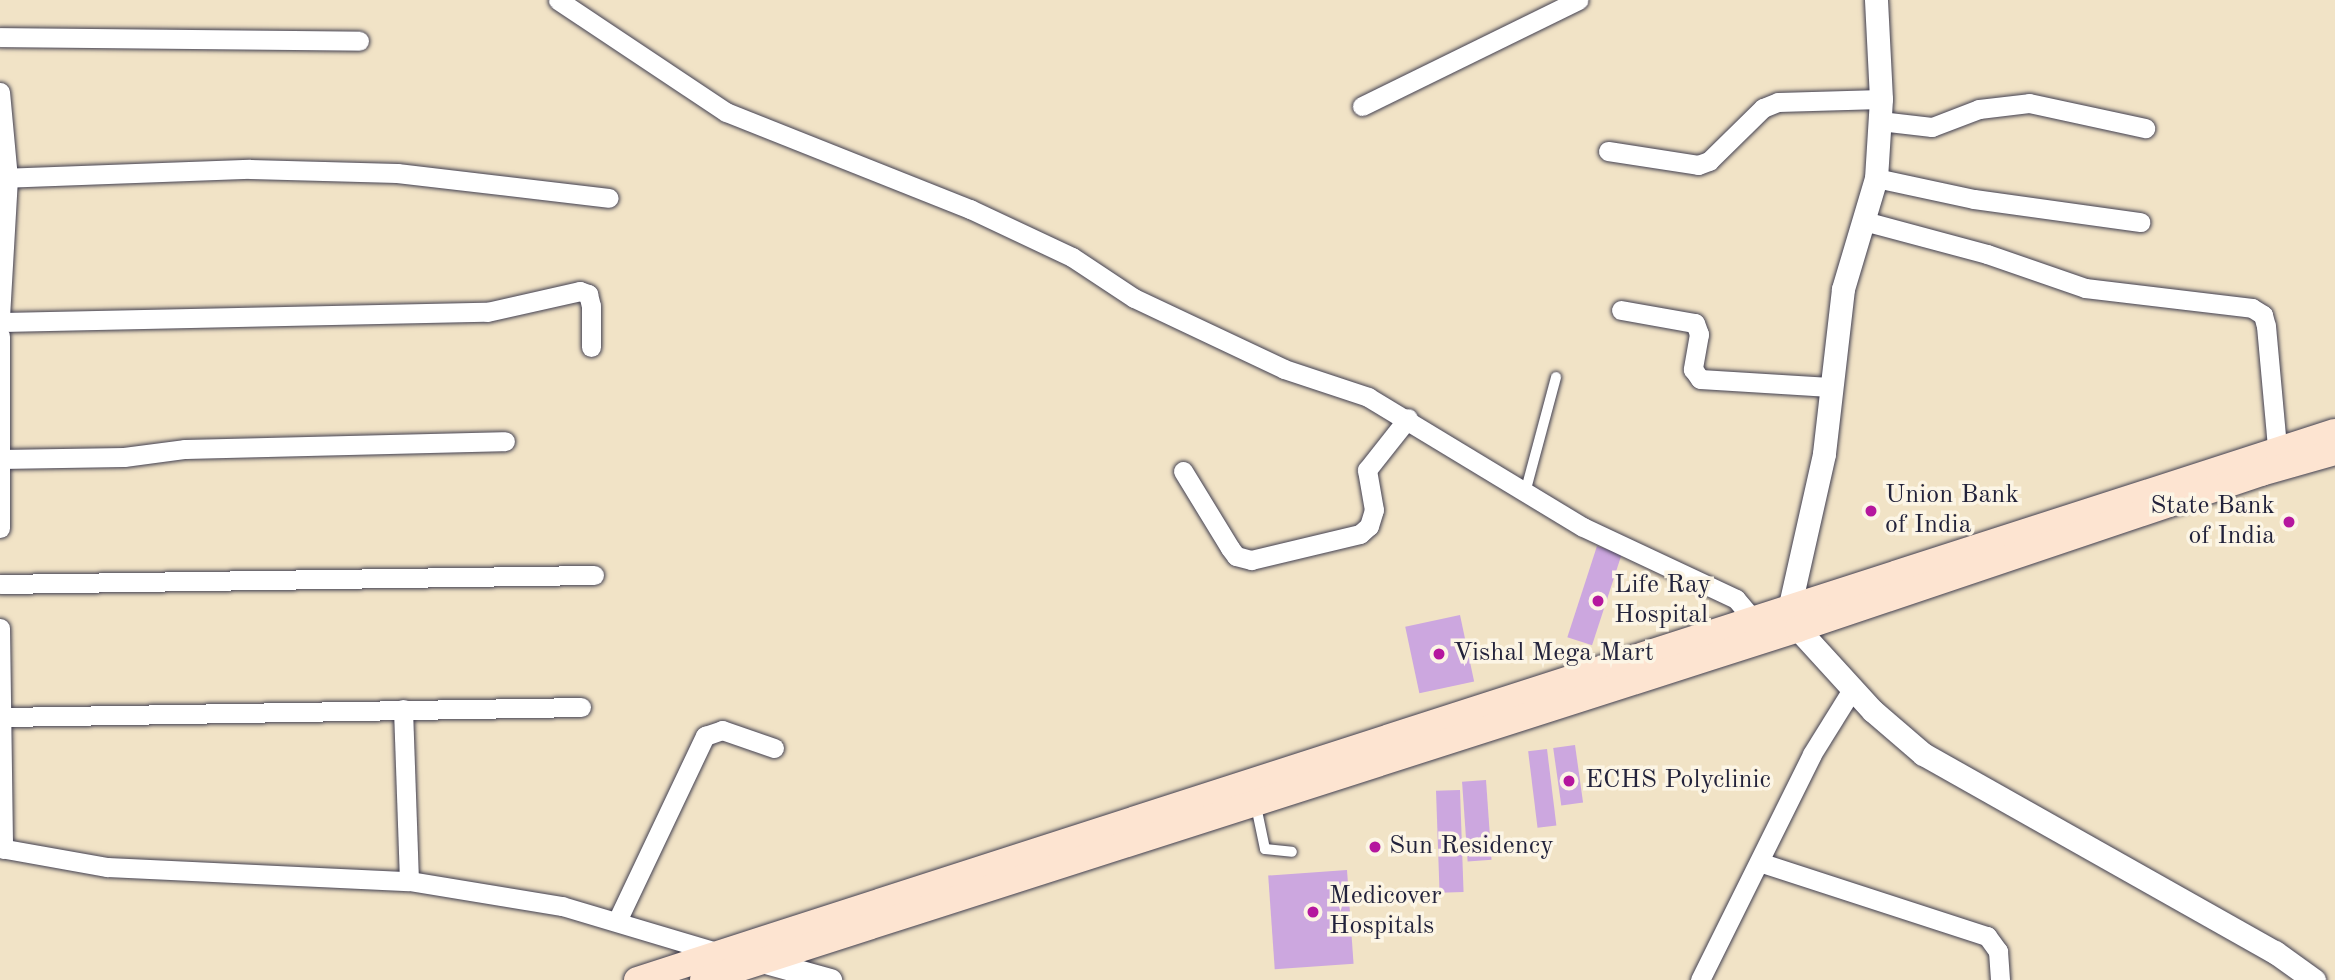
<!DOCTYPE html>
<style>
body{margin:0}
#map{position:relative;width:2335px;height:980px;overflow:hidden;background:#f1e3c6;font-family:"Old Standard TT",serif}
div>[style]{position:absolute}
.building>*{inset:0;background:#cca7df;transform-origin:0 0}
.roads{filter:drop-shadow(0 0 2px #413f50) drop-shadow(0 0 2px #413f50)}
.service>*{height:10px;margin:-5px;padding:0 5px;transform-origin:5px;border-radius:5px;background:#fff}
.minor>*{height:19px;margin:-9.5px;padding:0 9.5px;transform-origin:9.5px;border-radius:9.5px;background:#fff}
.tertiary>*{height:23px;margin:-11.5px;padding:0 11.5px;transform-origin:11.5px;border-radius:11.5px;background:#fff}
.secondary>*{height:26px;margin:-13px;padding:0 13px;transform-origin:13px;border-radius:13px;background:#fde4d1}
.dots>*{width:19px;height:19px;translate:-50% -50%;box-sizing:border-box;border:4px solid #fcf5e5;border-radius:50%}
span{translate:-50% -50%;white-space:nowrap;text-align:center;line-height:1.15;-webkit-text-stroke:7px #fcf5e5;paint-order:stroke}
.poi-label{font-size:26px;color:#22223b}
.left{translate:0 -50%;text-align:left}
.right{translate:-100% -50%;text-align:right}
</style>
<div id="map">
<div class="building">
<div style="left:1597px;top:546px;width:26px;height:96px;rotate:18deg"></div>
<div style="left:1460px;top:615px;width:68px;height:56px;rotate:78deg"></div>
<div style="left:1575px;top:745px;width:58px;height:22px;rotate:82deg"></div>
<div style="left:1547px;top:749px;width:77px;height:19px;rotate:83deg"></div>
<div style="left:1486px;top:780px;width:80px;height:24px;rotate:86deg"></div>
<div style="left:1460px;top:790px;width:102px;height:24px;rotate:88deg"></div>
<div style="left:1347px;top:870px;width:94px;height:79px;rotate:86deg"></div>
</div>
<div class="roads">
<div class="service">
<div style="left:1525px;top:493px;width:120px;rotate:-75deg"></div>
<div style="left:1256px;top:806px;width:44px;rotate:78.2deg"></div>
<div style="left:1265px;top:849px;width:27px;rotate:6deg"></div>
</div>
<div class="minor">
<div style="left:558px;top:0;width:202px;rotate:33.7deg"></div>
<div style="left:726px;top:112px;width:263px;rotate:21.7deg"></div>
<div style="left:970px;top:209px;width:113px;rotate:25.2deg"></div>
<div style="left:1072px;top:257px;width:74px;rotate:33.5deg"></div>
<div style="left:1134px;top:298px;width:166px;rotate:25.3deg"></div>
<div style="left:1284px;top:369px;width:89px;rotate:18.4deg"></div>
<div style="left:1368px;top:397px;width:251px;rotate:31.2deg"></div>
<div style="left:1583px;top:527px;width:169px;rotate:25.2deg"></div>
<div style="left:1736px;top:599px;width:25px;rotate:50deg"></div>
<div style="left:0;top:37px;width:359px;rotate:0.6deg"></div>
<div style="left:0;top:92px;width:86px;rotate:84.7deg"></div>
<div style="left:8px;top:178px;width:139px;rotate:93.3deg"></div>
<div style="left:1362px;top:106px;width:241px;rotate:-26.1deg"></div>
<div style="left:1880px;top:121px;width:52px;rotate:6.6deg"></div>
<div style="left:1932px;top:127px;width:50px;rotate:-21deg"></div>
<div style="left:1979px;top:109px;width:50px;rotate:-6.8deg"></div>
<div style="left:2029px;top:103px;width:119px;rotate:12.2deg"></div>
<div style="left:1608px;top:151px;width:91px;rotate:8.8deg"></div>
<div style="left:1698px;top:165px;width:12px;rotate:-20deg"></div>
<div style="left:1709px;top:161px;width:76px;rotate:-44.5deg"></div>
<div style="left:1763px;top:108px;width:16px;rotate:-22deg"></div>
<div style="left:1778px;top:102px;width:103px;rotate:-1.7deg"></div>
<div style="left:0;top:178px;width:250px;rotate:-2.1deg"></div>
<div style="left:250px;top:169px;width:147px;rotate:1.6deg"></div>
<div style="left:397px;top:173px;width:213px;rotate:6.7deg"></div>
<div style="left:1876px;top:178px;width:100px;rotate:12.1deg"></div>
<div style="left:1974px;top:199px;width:168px;rotate:7.9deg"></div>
<div style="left:1864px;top:221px;width:127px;rotate:15deg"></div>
<div style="left:1987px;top:254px;width:104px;rotate:19.1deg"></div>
<div style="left:2085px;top:288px;width:168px;rotate:6.8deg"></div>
<div style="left:2252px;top:308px;width:13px;rotate:32deg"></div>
<div style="left:2263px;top:315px;width:11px;rotate:75deg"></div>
<div style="left:2266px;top:326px;width:121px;rotate:84.8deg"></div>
<div style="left:1621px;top:310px;width:75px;rotate:10deg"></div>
<div style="left:1695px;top:323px;width:12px;rotate:70deg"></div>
<div style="left:1699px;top:334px;width:36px;rotate:100deg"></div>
<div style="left:1693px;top:369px;width:12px;rotate:55deg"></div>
<div style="left:1700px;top:379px;width:130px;rotate:3.5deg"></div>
<div style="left:0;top:322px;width:487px;rotate:-1.2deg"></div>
<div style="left:487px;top:312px;width:95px;rotate:-12.7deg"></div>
<div style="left:580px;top:291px;width:9px;rotate:21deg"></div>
<div style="left:588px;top:294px;width:12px;rotate:76deg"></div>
<div style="left:591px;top:306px;width:41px;rotate:90deg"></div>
<div style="left:0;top:336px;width:192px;rotate:90deg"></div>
<div style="left:0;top:459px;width:124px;rotate:-0.9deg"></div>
<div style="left:124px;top:457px;width:62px;rotate:-7.5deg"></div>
<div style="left:185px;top:449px;width:320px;rotate:-1.4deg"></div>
<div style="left:1183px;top:471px;width:90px;rotate:58.6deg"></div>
<div style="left:1230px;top:548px;width:10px;rotate:53deg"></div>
<div style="left:1236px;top:556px;width:16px;rotate:15deg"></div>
<div style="left:1251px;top:560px;width:112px;rotate:-13.4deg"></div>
<div style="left:1360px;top:534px;width:12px;rotate:-42deg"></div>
<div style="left:1369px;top:526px;width:17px;rotate:-73deg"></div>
<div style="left:1374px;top:510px;width:41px;rotate:-99.9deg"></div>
<div style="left:1367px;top:470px;width:66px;rotate:-51.7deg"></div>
<div style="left:0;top:584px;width:594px;rotate:-0.87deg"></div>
<div style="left:0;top:628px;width:221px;rotate:89.2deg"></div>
<div style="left:403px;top:709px;width:172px;rotate:88deg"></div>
<div style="left:4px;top:717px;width:577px;rotate:-0.99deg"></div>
<div style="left:0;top:848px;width:109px;rotate:10.1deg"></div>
<div style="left:107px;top:867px;width:302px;rotate:2.7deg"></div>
<div style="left:409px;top:881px;width:155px;rotate:9.3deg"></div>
<div style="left:562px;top:906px;width:165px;rotate:16.6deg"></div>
<div style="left:1759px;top:862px;width:240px;rotate:18deg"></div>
<div style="left:1987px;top:936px;width:19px;rotate:54deg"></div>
<div style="left:1998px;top:951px;width:29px;rotate:86deg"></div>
<div style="left:618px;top:919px;width:203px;rotate:-64.6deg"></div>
<div style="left:705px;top:736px;width:18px;rotate:-19deg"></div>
<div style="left:722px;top:730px;width:55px;rotate:19.1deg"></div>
<div style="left:1700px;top:980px;width:252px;rotate:-63.6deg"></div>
<div style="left:1812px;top:754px;width:78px;rotate:-58.2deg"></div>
</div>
<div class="tertiary">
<div style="left:1876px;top:0;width:99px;rotate:87.1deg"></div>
<div style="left:1881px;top:99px;width:79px;rotate:93.6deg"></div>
<div style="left:1876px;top:178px;width:116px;rotate:106.6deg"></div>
<div style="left:1843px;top:289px;width:166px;rotate:96.6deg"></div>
<div style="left:1824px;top:454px;width:155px;rotate:102.7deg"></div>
<div style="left:1790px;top:605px;width:25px;rotate:72deg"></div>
<div style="left:1798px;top:629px;width:111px;rotate:47.6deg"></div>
<div style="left:1873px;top:711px;width:66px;rotate:40.7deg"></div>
<div style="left:1923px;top:754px;width:404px;rotate:29.4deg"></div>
<div style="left:2275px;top:952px;width:48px;rotate:35.7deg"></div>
<div style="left:758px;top:960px;width:75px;rotate:15.5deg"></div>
</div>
<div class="secondary">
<div style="left:637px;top:980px;width:1784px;rotate:-17.89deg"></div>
<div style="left:703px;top:980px;width:1150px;rotate:-17.77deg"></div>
<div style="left:1798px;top:629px;width:489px;rotate:-18.6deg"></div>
<div style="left:2261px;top:473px;width:77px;rotate:-15.8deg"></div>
</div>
</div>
<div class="dots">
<div style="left:1871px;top:511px;background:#b5179e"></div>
<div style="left:2289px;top:522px;background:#b5179e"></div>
<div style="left:1598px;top:601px;background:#b5179e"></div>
<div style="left:1439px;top:654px;background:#b5179e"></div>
<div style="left:1569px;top:781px;background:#b5179e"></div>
<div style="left:1375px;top:847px;background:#b5179e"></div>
<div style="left:1313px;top:912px;background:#b5179e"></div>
</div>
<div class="poi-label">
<span class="left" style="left:1885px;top:511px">Union Bank<br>of India</span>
<span class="right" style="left:2275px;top:522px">State Bank<br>of India</span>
<span class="left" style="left:1614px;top:601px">Life Ray<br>Hospital</span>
<span class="left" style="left:1453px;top:654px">Vishal Mega Mart</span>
<span class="left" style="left:1585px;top:781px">ECHS Polyclinic</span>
<span class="left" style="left:1389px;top:847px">Sun Residency</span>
<span class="left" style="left:1329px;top:912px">Medicover<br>Hospitals</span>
</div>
</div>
